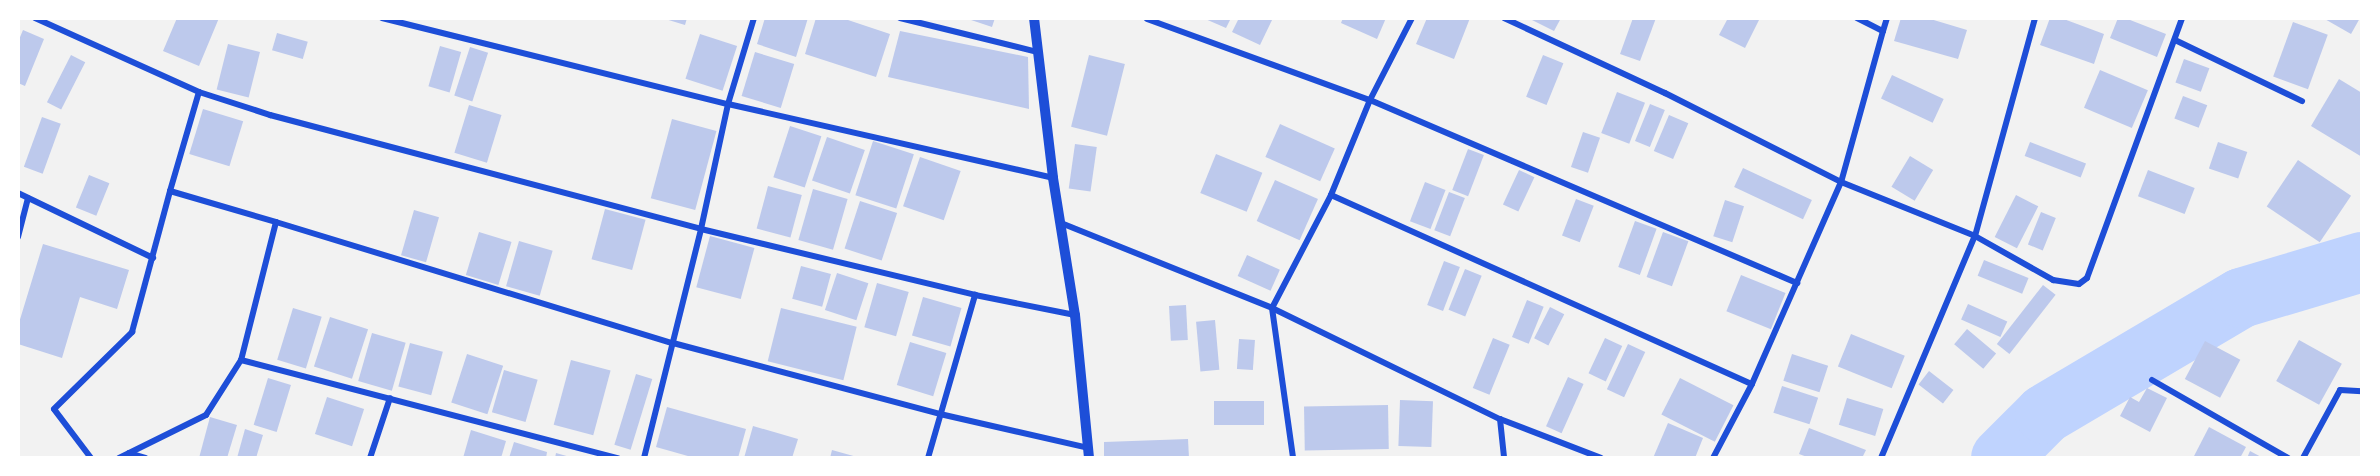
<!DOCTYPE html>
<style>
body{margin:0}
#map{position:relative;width:2380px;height:476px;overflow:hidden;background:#f2f2f2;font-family:Overpass,sans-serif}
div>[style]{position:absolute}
.river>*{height:60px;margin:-30px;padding:0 30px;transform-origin:30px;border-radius:30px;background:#bfd3fe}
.building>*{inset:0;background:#bdc9ec;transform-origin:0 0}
.minor>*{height:6px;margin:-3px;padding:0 3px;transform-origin:3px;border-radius:3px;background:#1d4ed8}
.tertiary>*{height:10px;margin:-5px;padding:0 5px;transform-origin:5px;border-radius:5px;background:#1d4ed8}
span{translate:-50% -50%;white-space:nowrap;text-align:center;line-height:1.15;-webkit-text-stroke:5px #fff;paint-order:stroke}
.frame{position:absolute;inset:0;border:20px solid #fff;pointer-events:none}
</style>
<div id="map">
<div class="river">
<div style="left:2001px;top:458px;width:62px;rotate:-45deg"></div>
<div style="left:2045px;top:414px;width:228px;rotate:-30.6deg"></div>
<div style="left:2241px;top:298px;width:126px;rotate:-16.6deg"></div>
</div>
<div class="building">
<div style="clip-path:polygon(177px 18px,219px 18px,199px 66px,163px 51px)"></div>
<div style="clip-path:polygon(662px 18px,687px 18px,685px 25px)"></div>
<div style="clip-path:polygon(765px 18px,808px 18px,796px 57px,757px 44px)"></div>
<div style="clip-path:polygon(816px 18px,842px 18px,890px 34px,876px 77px,805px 54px)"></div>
<div style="clip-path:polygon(965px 18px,995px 18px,992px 27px)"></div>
<div style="clip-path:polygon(1203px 18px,1231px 18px,1226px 28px)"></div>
<div style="clip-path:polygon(1239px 18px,1273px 18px,1260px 45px,1232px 32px)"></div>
<div style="clip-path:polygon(1343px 18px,1386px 18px,1377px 39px,1341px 23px)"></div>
<div style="clip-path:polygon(1427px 18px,1470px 18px,1454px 59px,1416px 44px)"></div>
<div style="clip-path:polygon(1533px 18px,1561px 18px,1554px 31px,1532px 20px)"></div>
<div style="clip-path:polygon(1633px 18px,1656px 18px,1640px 61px,1620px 54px)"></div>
<div style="clip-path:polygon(1728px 18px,1760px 18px,1745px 48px,1719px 35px)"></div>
<div style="clip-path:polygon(1901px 18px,1927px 18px,1967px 30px,1958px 59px,1894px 41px)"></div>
<div style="clip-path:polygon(2050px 18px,2061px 18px,2104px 34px,2094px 64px,2040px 45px)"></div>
<div style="clip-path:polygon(2118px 18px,2125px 18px,2166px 34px,2157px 57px,2110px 38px)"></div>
<div style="clip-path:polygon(2323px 18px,2360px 18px,2351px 34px)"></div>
<div style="left:2293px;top:22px;width:37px;height:58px;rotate:20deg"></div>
<div style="clip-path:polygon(23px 30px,44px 39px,25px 86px,18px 83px,18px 42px)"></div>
<div style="clip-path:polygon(900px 31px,1028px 57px,1029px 109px,888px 77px)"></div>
<div style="left:277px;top:33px;width:32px;height:18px;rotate:16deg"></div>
<div style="left:700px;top:34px;width:39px;height:47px;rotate:18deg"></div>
<div style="left:228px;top:44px;width:33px;height:47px;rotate:14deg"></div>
<div style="left:440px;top:46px;width:22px;height:42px;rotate:16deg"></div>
<div style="left:470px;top:47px;width:19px;height:51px;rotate:18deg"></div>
<div style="left:755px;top:52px;width:41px;height:46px;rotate:17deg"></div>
<div style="left:71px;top:55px;width:16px;height:53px;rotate:27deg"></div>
<div style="left:1089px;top:55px;width:37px;height:74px;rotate:14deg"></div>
<div style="left:1543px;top:55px;width:22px;height:45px;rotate:22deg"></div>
<div style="left:2184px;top:59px;width:27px;height:25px;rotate:20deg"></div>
<div style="left:2100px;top:70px;width:52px;height:41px;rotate:23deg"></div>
<div style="left:1892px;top:75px;width:57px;height:26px;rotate:25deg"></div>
<div style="clip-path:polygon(2339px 79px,2362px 93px,2362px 157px,2311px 126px)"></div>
<div style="left:1617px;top:92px;width:30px;height:44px;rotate:21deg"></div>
<div style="left:2183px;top:96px;width:26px;height:24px;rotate:21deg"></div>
<div style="left:1650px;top:104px;width:16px;height:40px;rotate:22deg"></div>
<div style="left:469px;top:105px;width:34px;height:50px;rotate:17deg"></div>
<div style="left:203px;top:109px;width:42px;height:47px;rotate:17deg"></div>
<div style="left:1669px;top:115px;width:21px;height:39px;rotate:23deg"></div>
<div style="left:42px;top:117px;width:20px;height:53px;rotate:20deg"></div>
<div style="left:672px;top:119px;width:46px;height:82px;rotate:15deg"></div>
<div style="left:1280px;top:124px;width:60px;height:36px;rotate:24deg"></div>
<div style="left:790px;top:126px;width:33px;height:54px;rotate:18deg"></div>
<div style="left:1583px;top:132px;width:18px;height:37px;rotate:19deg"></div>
<div style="left:827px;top:137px;width:40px;height:46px;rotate:19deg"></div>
<div style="left:873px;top:141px;width:43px;height:57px;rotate:18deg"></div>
<div style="left:2030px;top:142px;width:60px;height:15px;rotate:21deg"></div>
<div style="left:2218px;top:142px;width:31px;height:28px;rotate:19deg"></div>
<div style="left:1075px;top:144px;width:22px;height:45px;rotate:8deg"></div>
<div style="left:1468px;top:149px;width:17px;height:44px;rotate:21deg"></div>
<div style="left:1216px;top:154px;width:50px;height:42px;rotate:22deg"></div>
<div style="left:1910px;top:156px;width:27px;height:36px;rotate:31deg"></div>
<div style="left:920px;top:157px;width:43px;height:52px;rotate:19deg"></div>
<div style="left:2298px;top:160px;width:64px;height:56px;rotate:34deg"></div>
<div style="left:1743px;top:168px;width:76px;height:21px;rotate:25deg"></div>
<div style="left:1519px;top:170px;width:17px;height:38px;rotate:25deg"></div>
<div style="left:2148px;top:170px;width:50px;height:28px;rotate:21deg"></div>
<div style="left:89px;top:175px;width:22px;height:35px;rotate:22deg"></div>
<div style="left:1275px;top:180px;width:47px;height:45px;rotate:24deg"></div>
<div style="left:1425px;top:182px;width:22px;height:42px;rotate:21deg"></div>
<div style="left:768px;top:186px;width:35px;height:44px;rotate:15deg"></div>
<div style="left:813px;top:189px;width:36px;height:53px;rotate:16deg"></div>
<div style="left:1449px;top:192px;width:17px;height:41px;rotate:21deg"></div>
<div style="left:2016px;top:195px;width:25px;height:47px;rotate:27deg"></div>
<div style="left:1576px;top:199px;width:19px;height:39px;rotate:21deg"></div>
<div style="left:1725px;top:200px;width:20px;height:38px;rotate:18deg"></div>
<div style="left:860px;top:201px;width:39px;height:50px;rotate:18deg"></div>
<div style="left:605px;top:209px;width:42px;height:52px;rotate:15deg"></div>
<div style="left:414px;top:210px;width:26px;height:47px;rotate:16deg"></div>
<div style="left:2041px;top:212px;width:16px;height:35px;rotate:22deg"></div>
<div style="left:1635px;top:221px;width:23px;height:49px;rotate:20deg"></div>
<div style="left:479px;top:232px;width:34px;height:45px;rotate:17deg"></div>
<div style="left:1663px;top:232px;width:27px;height:48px;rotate:20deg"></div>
<div style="left:710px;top:236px;width:46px;height:53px;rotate:15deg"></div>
<div style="left:519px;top:241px;width:35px;height:47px;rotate:16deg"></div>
<div style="clip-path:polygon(43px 244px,129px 270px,117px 309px,80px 297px,62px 358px,18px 344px,18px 326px)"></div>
<div style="left:1247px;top:255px;width:36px;height:23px;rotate:24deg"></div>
<div style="left:1984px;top:260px;width:48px;height:17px;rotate:22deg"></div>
<div style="left:1444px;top:261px;width:17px;height:47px;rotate:21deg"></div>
<div style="left:801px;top:266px;width:31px;height:34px;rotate:15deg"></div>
<div style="left:1465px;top:269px;width:18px;height:44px;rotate:22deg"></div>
<div style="left:837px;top:273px;width:33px;height:39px;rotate:18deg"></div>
<div style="left:1741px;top:275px;width:48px;height:39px;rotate:22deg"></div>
<div style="left:877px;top:283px;width:33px;height:46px;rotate:16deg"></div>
<div style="left:2043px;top:285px;width:16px;height:75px;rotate:38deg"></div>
<div style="left:923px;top:297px;width:40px;height:40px;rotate:16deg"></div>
<div style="left:1527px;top:300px;width:18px;height:40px;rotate:22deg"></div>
<div style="left:1968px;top:304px;width:43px;height:17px;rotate:24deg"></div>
<div style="left:1186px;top:305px;width:35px;height:17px;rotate:87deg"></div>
<div style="left:1550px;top:307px;width:16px;height:35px;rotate:27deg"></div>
<div style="left:293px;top:308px;width:30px;height:54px;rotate:17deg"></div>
<div style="left:781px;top:308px;width:78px;height:55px;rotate:14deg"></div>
<div style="left:330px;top:317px;width:40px;height:52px;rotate:18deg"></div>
<div style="left:1215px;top:320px;width:50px;height:19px;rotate:85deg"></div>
<div style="left:1967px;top:329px;width:38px;height:20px;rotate:40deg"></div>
<div style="left:372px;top:333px;width:35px;height:50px;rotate:16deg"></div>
<div style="left:1851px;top:334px;width:58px;height:35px;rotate:22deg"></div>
<div style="left:1493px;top:338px;width:18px;height:54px;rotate:22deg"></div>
<div style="left:1605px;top:338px;width:19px;height:39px;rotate:25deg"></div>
<div style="left:1239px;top:339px;width:16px;height:30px;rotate:4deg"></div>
<div style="left:2299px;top:340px;width:49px;height:47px;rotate:29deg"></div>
<div style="left:2205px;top:341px;width:40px;height:43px;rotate:28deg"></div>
<div style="left:910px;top:342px;width:38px;height:45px;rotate:17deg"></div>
<div style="left:410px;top:343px;width:34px;height:45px;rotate:15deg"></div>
<div style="left:1628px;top:344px;width:19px;height:50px;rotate:25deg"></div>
<div style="left:467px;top:354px;width:38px;height:51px;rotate:18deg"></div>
<div style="left:1792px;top:354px;width:38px;height:28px;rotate:18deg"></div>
<div style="left:571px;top:360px;width:41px;height:67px;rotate:15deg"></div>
<div style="left:504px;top:370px;width:35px;height:44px;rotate:16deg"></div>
<div style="left:1929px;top:371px;width:31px;height:17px;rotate:38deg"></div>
<div style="left:636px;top:374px;width:17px;height:74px;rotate:17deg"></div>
<div style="left:1568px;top:377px;width:17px;height:54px;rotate:24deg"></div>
<div style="left:268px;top:378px;width:24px;height:49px;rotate:17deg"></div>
<div style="left:1680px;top:378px;width:60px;height:41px;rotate:27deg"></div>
<div style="left:1782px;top:386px;width:38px;height:28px;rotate:18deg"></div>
<div style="clip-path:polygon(2147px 388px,2167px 398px,2150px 432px,2120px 416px,2130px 397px,2139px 402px)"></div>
<div style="left:327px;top:397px;width:39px;height:39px;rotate:18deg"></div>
<div style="left:1847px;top:398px;width:38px;height:28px;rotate:17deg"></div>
<div style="left:1400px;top:400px;width:33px;height:46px;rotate:2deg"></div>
<div style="left:1264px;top:401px;width:24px;height:50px;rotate:90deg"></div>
<div style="left:1388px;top:405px;width:44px;height:84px;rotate:89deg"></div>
<div style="clip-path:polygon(667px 407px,746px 429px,738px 458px,695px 458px,656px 447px)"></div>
<div style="clip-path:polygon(210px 417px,237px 425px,227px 458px,199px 458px)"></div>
<div style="clip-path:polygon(1668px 423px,1703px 438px,1695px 458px,1653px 458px)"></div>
<div style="clip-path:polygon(753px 426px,798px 439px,792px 458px,744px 458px)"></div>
<div style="clip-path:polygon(2209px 427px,2246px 447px,2240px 458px,2193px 458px)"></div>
<div style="clip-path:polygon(1809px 428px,1866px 450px,1862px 458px,1810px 458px,1799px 454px)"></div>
<div style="clip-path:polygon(245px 429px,263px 435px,256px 458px,237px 458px)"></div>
<div style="clip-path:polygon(471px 430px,506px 441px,501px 458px,463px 458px)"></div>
<div style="clip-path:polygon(1188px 439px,1189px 458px,1104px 458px,1104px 442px)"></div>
<div style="clip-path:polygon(514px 442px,547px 452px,546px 458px,509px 458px)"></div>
<div style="clip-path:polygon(832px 450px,857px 457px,857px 458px,830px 458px)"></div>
<div style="clip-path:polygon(2250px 451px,2263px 458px,2247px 458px)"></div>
<div style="clip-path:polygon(556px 453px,570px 457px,570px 458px,555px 458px)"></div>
</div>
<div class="minor">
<div style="left:35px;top:18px;width:180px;rotate:24.3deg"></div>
<div style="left:382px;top:18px;width:357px;rotate:14deg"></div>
<div style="left:728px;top:104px;width:333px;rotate:12.8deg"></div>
<div style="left:900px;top:18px;width:141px;rotate:13.9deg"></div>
<div style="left:1504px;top:18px;width:178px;rotate:25deg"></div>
<div style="left:1665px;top:93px;width:197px;rotate:26.8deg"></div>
<div style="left:1841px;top:182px;width:221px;rotate:113.8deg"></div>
<div style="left:1752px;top:384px;width:84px;rotate:117.8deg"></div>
<div style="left:1857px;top:18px;width:29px;rotate:27deg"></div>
<div style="left:1883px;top:31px;width:14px;rotate:-73deg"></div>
<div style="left:1147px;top:19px;width:237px;rotate:20deg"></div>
<div style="left:1370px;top:100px;width:465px;rotate:23.2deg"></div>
<div style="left:1883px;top:31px;width:157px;rotate:105.5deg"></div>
<div style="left:1841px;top:182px;width:144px;rotate:21.9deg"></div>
<div style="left:1975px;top:236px;width:90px;rotate:29.4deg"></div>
<div style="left:2053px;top:280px;width:26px;rotate:9deg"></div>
<div style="left:2079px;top:284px;width:10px;rotate:-37deg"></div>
<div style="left:2087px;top:278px;width:277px;rotate:-69.9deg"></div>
<div style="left:2175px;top:40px;width:141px;rotate:25.7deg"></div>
<div style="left:170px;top:191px;width:103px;rotate:-73.7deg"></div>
<div style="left:199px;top:92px;width:75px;rotate:17.9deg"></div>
<div style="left:270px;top:115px;width:446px;rotate:14.8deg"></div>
<div style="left:701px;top:229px;width:282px;rotate:13.5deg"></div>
<div style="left:975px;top:295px;width:102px;rotate:11.3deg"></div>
<div style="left:18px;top:193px;width:150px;rotate:25.7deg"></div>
<div style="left:1331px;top:195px;width:461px;rotate:24.2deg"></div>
<div style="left:276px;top:222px;width:415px;rotate:17deg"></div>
<div style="left:673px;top:343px;width:276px;rotate:14.9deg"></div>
<div style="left:940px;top:414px;width:152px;rotate:12.9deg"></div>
<div style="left:1061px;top:223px;width:227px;rotate:21.9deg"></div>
<div style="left:1272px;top:308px;width:127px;rotate:-62.4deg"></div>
<div style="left:1331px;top:195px;width:103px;rotate:-67.7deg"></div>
<div style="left:1370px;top:100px;width:92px;rotate:-62.9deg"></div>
<div style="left:18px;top:237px;width:40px;rotate:-75.6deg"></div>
<div style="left:1272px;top:308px;width:254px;rotate:26deg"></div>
<div style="left:1500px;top:419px;width:108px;rotate:21.1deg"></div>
<div style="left:1272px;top:308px;width:151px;rotate:82deg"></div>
<div style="left:241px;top:360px;width:390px;rotate:14.6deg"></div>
<div style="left:2152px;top:380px;width:157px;rotate:29.8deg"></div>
<div style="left:1500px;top:419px;width:39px;rotate:84deg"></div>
<div style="left:129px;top:453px;width:17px;rotate:17deg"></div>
<div style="left:91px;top:458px;width:61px;rotate:-127.1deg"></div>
<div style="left:54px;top:409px;width:110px;rotate:-44.6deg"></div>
<div style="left:132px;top:332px;width:146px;rotate:-74.9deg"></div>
<div style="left:170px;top:191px;width:110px;rotate:16.3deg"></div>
<div style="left:276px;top:222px;width:142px;rotate:104.2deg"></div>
<div style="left:241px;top:360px;width:65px;rotate:122.5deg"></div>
<div style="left:206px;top:415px;width:97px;rotate:153.7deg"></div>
<div style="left:370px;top:458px;width:63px;rotate:-71.6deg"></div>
<div style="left:644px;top:458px;width:236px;rotate:-76deg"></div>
<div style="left:701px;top:229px;width:128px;rotate:-77.8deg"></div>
<div style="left:728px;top:104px;width:90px;rotate:-73.2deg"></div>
<div style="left:928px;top:458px;width:170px;rotate:-73.9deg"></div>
<div style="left:1881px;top:458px;width:241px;rotate:-67.1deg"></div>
<div style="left:1975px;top:236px;width:226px;rotate:-74.6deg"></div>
<div style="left:2303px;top:458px;width:77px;rotate:-61.4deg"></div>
<div style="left:2340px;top:390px;width:22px;rotate:3deg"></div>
</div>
<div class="tertiary">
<div style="left:1034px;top:18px;width:161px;rotate:83.2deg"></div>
<div style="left:1053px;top:178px;width:139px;rotate:80.9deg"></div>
<div style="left:1075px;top:315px;width:144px;rotate:84.4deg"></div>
</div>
<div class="frame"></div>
</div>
